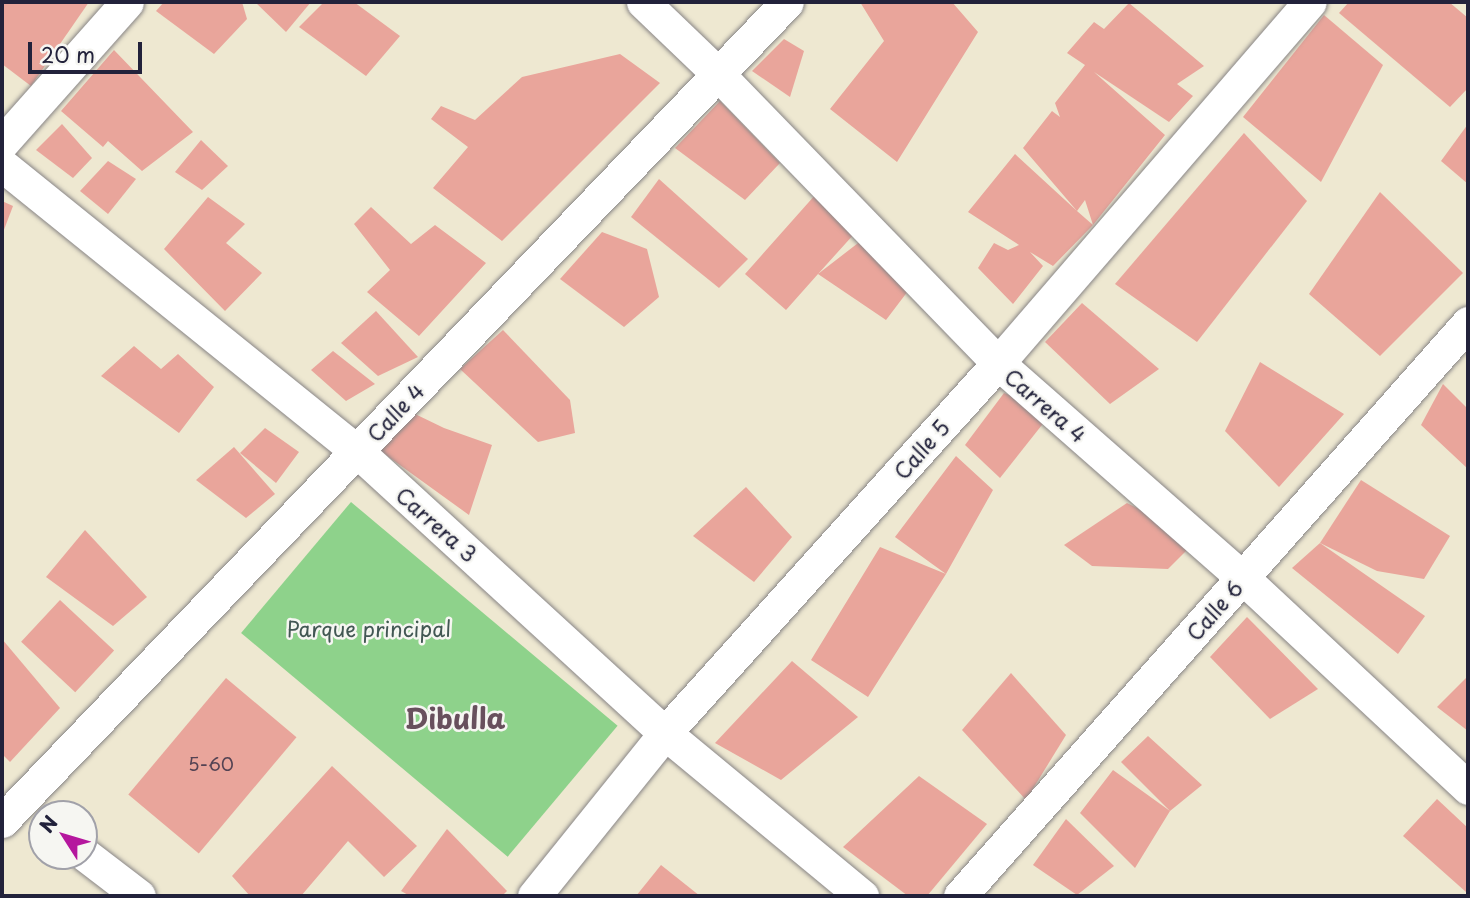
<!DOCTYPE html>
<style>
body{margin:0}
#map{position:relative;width:1470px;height:898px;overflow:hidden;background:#eee8d1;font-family:"Playpen Sans",sans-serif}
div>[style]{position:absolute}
.green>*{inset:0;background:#8ed28b;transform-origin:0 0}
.building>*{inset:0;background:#e9a59b;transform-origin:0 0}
.roads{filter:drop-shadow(0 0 2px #888586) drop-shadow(0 0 2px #888586)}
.street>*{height:33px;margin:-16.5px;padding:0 16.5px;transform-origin:16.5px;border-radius:16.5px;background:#fff}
span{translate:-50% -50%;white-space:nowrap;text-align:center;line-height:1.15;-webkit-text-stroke:5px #f6f6f2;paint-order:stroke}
.number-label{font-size:18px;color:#544353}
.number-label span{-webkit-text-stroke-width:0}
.street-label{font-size:21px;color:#22223b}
.park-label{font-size:21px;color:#425753}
.district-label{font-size:28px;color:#68505d;font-weight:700}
.frame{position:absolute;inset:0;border:4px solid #22223b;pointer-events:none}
.north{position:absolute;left:28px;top:800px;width:70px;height:70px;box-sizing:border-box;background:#f6f6f2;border:2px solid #a1a1a9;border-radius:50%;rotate:307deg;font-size:19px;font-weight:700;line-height:28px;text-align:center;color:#22223b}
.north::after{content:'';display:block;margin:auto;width:24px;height:32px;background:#b5179e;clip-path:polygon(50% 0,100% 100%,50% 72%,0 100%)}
.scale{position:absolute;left:28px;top:42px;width:114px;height:32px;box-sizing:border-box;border:4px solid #22223b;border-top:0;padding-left:9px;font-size:21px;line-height:24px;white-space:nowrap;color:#22223b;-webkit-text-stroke:5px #f6f6f2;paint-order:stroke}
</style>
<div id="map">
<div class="green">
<div style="left:351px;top:502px;width:348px;height:171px;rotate:40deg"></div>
</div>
<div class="building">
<div style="clip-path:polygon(2px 2px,89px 2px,31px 86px,2px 64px)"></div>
<div style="clip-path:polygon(164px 2px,242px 2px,247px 19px,214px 54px,156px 11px)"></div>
<div style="clip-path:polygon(255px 2px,311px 2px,286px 32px)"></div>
<div style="clip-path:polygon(324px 2px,354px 2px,400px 36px,366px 76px,299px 27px)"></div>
<div style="clip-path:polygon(860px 2px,952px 2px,978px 32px,897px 162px,830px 109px,884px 41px)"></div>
<div style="clip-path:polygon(1349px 2px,1449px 2px,1468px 18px,1468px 88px,1450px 107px,1339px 13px)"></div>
<div style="clip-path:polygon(evenodd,1129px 3px,1204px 66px,1177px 84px,1193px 96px,1169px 122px,1094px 72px,1165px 135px,1093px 225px,1053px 266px,1030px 252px,1043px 266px,1013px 304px,978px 268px,994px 243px,1008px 250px,1019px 245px,968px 212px,1015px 154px,1077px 211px,1023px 148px,1052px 111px,1060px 117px,1055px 103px,1085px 65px,1067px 53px,1094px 22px,1104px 29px,1129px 3px,1085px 200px,1093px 225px,1077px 211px,1085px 200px)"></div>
<div style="clip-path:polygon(1324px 15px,1383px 65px,1321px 182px,1243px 117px)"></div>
<div style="clip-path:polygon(784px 39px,804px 51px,790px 97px,752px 71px)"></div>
<div style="clip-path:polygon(114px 50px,193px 132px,142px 171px,108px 141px,103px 147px,61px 111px)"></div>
<div style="clip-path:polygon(620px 54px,660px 83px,502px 241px,433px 188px,468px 147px,431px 119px,441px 106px,475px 120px,522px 77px)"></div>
<div style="clip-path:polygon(720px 101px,780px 163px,745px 200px,675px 148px)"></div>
<div style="clip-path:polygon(62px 124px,92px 158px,73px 178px,36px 150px)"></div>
<div style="clip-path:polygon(1468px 124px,1468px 184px,1441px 161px)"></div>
<div style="clip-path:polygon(1244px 133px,1307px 201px,1197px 342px,1115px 284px)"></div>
<div style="clip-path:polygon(201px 140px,228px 166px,202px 190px,175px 172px)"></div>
<div style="clip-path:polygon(108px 161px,136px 179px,108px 214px,80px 191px)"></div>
<div style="clip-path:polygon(659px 179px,748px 259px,719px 288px,631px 217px)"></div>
<div style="clip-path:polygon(1380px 192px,1463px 273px,1380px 356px,1309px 294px)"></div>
<div style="clip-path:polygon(816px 194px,855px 233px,818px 274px,862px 240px,908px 291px,886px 320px,818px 274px,786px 310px,745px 274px)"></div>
<div style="clip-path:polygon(208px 197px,245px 224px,226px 243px,262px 273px,225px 311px,164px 249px)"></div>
<div style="clip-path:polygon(2px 201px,13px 206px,2px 235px)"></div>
<div style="clip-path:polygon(371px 207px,411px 244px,435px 225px,486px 263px,419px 336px,367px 292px,390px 270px,354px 224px)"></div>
<div style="clip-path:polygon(602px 232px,647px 249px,659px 297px,624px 327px,560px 279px)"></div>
<div style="clip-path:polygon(1082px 303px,1159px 369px,1110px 404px,1045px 342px)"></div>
<div style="clip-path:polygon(376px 311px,418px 357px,378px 376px,341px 343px)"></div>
<div style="clip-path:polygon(503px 330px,570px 400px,575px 433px,538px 442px,460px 369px)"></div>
<div style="clip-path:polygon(134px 346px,161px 369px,178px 354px,214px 387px,179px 433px,101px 376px)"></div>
<div style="clip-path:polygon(333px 351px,375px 384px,346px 401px,311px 370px)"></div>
<div style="clip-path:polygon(1260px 362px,1344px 414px,1279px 487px,1225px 431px)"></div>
<div style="clip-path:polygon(1443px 384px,1468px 409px,1468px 469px,1421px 425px)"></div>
<div style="clip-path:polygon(1004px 393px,1053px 411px,1000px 478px,965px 445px)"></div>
<div style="clip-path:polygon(413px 413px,444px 428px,492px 445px,469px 515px,379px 450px)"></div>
<div style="clip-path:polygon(265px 428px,299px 452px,276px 483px,240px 453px)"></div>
<div style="clip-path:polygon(234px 447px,275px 494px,246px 518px,196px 480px)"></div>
<div style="clip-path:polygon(956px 456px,993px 490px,946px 574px,868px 697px,811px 660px,880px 547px,946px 574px,895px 537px)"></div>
<div style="clip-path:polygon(1361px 480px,1450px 536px,1424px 579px,1377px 571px,1320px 543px)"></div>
<div style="clip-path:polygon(746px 487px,792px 537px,754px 582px,693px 536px)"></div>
<div style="clip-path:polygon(1127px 503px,1198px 539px,1168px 569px,1092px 566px,1064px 545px)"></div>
<div style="clip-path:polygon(85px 530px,147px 597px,113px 626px,46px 577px)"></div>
<div style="clip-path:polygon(1320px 543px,1425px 616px,1398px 654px,1292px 568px)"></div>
<div style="left:60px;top:600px;width:74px;height:57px;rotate:43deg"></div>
<div style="clip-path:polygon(1247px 617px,1318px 689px,1270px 719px,1210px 657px)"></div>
<div style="clip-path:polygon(2px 639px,60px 708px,10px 762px,2px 754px)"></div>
<div style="clip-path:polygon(792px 661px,858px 717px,781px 780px,715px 743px)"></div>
<div style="clip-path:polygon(1011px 673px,1066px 735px,1026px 800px,962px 730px)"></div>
<div style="clip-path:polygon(1468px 676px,1468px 731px,1437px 707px)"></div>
<div style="left:226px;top:678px;width:92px;height:152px;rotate:40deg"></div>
<div style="clip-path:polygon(1148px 736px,1202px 785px,1170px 811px,1135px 868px,1080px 813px,1113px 770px,1170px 811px,1121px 762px)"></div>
<div style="clip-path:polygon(332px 766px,417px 846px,384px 877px,348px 841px,301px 896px,250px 896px,232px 876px)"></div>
<div style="clip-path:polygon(919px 776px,987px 824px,927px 896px,908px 896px,843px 847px)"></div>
<div style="clip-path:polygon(1437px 799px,1468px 828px,1466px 892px,1403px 836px)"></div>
<div style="clip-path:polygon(1066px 819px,1114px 866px,1077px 895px,1033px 865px)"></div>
<div style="clip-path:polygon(447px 829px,507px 891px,502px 896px,410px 896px,401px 891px)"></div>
<div style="clip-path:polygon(661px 865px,700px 896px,636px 896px)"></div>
</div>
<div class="roads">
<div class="street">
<div style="left:643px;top:2px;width:104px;rotate:43.8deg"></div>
<div style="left:718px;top:74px;width:402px;rotate:45.9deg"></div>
<div style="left:998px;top:363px;width:326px;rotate:41.3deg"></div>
<div style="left:1243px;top:578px;width:308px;rotate:43deg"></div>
<div style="left:2px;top:143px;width:188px;rotate:-48.4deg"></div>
<div style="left:2px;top:165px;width:456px;rotate:38.9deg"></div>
<div style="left:357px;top:451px;width:418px;rotate:42.5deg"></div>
<div style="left:665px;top:733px;width:256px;rotate:39.6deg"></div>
<div style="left:2px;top:821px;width:1134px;rotate:-46.21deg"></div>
<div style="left:84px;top:854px;width:69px;rotate:37.4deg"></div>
<div style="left:534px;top:896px;width:209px;rotate:-51.2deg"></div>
<div style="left:665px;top:733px;width:498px;rotate:-48deg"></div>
<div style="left:998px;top:363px;width:477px;rotate:-49.2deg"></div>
<div style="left:960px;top:896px;width:766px;rotate:-48.44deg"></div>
</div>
</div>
<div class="number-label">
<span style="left:211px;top:764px">5-60</span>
</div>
<div class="street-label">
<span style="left:1046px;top:405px;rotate:41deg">Carrera 4</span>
<span style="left:395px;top:412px;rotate:-46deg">Calle 4</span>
<span style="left:921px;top:449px;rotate:-48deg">Calle 5</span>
<span style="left:437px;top:524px;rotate:42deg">Carrera 3</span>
<span style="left:1214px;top:610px;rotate:-48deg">Calle 6</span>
</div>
<div class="park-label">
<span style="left:369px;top:628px">Parque principal</span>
</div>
<div class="district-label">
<span style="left:455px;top:718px">Dibulla</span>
</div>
<div class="frame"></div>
<div class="north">N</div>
<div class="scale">20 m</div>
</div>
